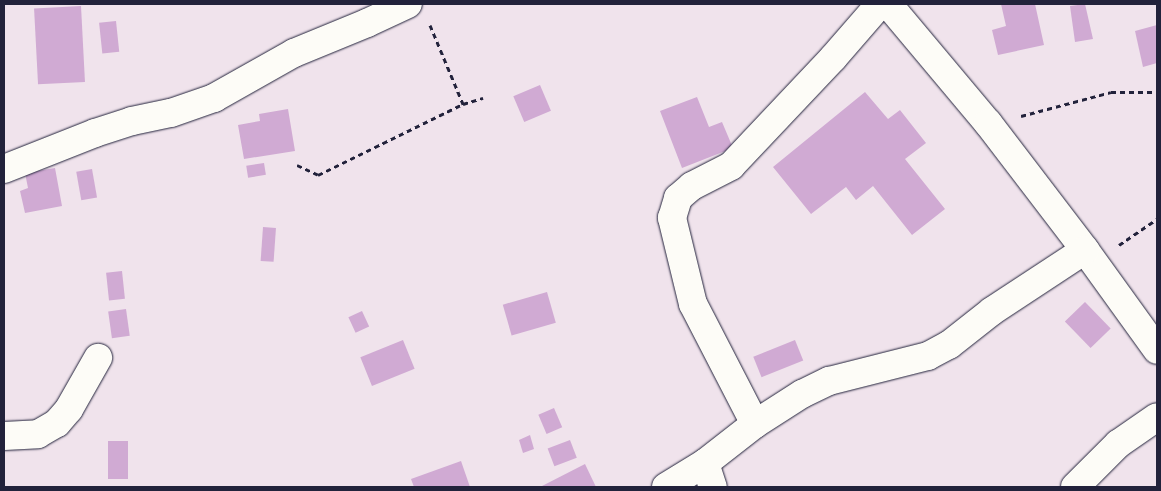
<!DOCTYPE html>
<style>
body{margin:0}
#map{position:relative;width:1161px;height:491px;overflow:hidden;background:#f0e3ec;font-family:"Indie Flower",sans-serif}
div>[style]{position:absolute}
.building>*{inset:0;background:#d0aad3;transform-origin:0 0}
.path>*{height:3px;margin-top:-1.5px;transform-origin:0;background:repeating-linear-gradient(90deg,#22223b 0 5px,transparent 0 9px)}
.roads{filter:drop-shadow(0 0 1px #22223b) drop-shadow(0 0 1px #22223b)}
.minor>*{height:28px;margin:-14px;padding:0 14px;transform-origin:14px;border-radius:14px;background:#fdfcf7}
span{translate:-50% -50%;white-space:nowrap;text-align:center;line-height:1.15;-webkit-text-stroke:4px #fdfcf7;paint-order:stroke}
.frame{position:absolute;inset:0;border:5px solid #22223b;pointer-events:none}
</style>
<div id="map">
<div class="building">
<div style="clip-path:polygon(1001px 4px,1035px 4px,1044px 45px,998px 55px,992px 30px,1006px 26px)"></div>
<div style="clip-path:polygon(1085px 4px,1093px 39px,1075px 42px,1070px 6px)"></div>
<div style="left:81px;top:6px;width:76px;height:47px;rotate:87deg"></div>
<div style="left:116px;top:21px;width:31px;height:17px;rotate:84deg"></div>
<div style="clip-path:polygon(1157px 25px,1157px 63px,1143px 67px,1135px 31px)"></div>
<div style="left:540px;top:85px;width:28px;height:29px;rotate:67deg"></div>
<div style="clip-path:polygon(865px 92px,888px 119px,900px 110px,926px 143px,905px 159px,945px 209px,912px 235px,873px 186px,856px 200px,846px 187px,811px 214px,773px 167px)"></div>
<div style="clip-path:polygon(697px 97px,709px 127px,722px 122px,733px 148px,682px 168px,660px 111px)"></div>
<div style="clip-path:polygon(288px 109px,295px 151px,244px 159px,238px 125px,260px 121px,259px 114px)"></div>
<div style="left:264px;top:163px;width:12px;height:18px;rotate:81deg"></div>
<div style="clip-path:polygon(55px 168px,62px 206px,25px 213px,20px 191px,28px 188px,25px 173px)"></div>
<div style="left:92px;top:169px;width:29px;height:16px;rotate:80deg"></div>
<div style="left:263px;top:227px;width:13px;height:34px;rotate:4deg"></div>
<div style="left:122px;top:271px;width:28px;height:16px;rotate:84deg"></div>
<div style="left:547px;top:292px;width:32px;height:46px;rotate:74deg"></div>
<div style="left:1085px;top:302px;width:37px;height:28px;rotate:46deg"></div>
<div style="left:126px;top:309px;width:27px;height:18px;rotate:82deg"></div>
<div style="left:362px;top:311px;width:17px;height:15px;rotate:65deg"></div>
<div style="left:403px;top:340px;width:31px;height:46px;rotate:68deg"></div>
<div style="left:795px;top:340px;width:22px;height:45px;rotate:68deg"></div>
<div style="left:554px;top:408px;width:21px;height:17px;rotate:67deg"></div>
<div style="clip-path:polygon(530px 435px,534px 449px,523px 453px,519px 440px)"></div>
<div style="left:570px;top:440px;width:19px;height:24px;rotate:69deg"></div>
<div style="left:108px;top:441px;width:20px;height:38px"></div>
<div style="clip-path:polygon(461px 461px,470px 487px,414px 487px,411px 479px)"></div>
<div style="clip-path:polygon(585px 464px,596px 487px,543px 487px,542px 486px)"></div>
</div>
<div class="path">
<div style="left:430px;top:25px;width:86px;rotate:67.3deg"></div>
<div style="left:1021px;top:116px;width:93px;rotate:-14.9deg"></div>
<div style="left:1111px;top:92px;width:46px"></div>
<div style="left:297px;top:165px;width:23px;rotate:25deg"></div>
<div style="left:318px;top:175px;width:161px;rotate:-26.1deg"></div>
<div style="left:463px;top:104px;width:21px;rotate:-17deg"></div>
<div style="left:1119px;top:245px;width:46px;rotate:-34.4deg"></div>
</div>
<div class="roads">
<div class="minor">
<div style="left:888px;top:4px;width:155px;rotate:50deg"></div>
<div style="left:988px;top:123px;width:160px;rotate:52.6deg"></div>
<div style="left:1085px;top:250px;width:123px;rotate:54.2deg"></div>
<div style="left:4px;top:169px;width:98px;rotate:-21.6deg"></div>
<div style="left:95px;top:133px;width:39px;rotate:-18deg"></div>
<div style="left:132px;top:121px;width:40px;rotate:-12deg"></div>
<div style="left:171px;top:113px;width:46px;rotate:-19.2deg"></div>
<div style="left:214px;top:98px;width:92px;rotate:-29.4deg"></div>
<div style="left:294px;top:53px;width:79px;rotate:-22.3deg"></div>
<div style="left:367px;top:23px;width:45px;rotate:-24.9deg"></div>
<div style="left:755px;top:424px;width:135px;rotate:-117.3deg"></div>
<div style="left:693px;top:304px;width:89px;rotate:-103.7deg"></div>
<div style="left:672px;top:218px;width:21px;rotate:-73deg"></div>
<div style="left:678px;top:198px;width:18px;rotate:-41deg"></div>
<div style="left:692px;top:186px;width:44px;rotate:-27.1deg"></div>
<div style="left:731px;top:166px;width:149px;rotate:-46.6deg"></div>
<div style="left:833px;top:58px;width:72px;rotate:-49deg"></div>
<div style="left:4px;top:436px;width:34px;rotate:-3deg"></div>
<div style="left:38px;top:434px;width:22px;rotate:-30deg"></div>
<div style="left:57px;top:423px;width:18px;rotate:-49deg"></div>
<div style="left:69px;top:409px;width:59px;rotate:-60.4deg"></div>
<div style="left:705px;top:463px;width:25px;rotate:72deg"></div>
<div style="left:666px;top:487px;width:46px;rotate:-31.6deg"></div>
<div style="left:705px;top:463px;width:63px;rotate:-38deg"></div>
<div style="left:755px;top:424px;width:56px;rotate:-32.6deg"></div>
<div style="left:802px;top:394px;width:30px;rotate:-26deg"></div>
<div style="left:829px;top:381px;width:102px;rotate:-14.2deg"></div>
<div style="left:928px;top:356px;width:24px;rotate:-28deg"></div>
<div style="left:949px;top:345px;width:55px;rotate:-38.3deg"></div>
<div style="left:992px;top:311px;width:111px;rotate:-33.3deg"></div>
<div style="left:1075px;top:487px;width:61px;rotate:-45deg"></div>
<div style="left:1118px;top:444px;width:47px;rotate:-34.7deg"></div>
</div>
</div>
<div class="frame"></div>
</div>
